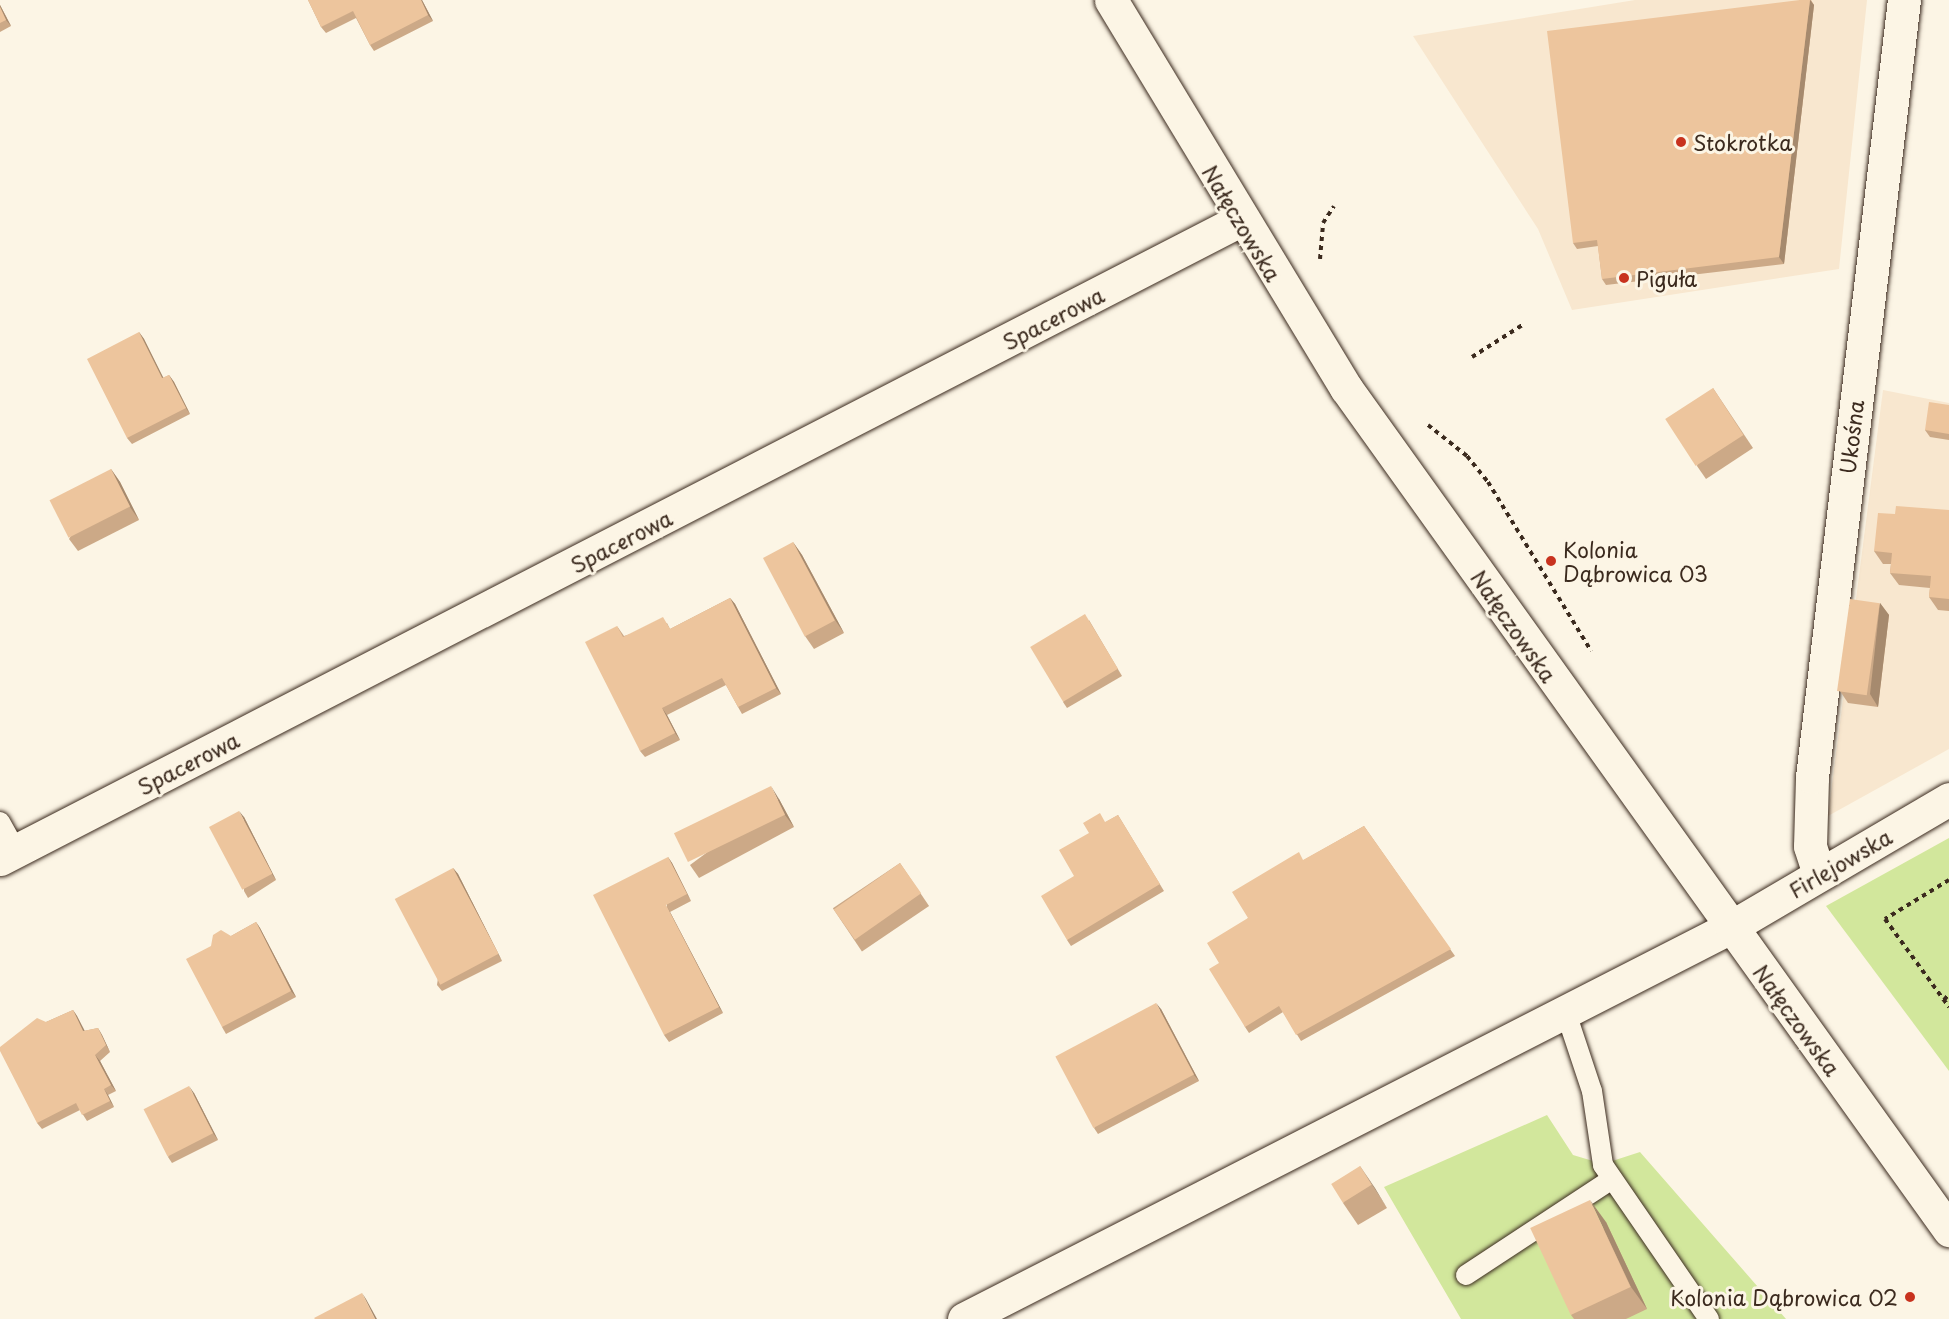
<!DOCTYPE html>
<meta charset="utf-8">
<style>
body{margin:0}
#map{position:relative;width:1949px;height:1319px;overflow:hidden;background:#fcf5e5;font-family:"Playpen Sans",sans-serif}
div>[style]{position:absolute}
.built>*{inset:0;background:#f8e7cf}
.green>*{inset:0;background:#d2e79c}
.path>*{height:4px;margin-top:-2px;transform-origin:0;background:repeating-linear-gradient(90deg,#3b2a1e 0 4.5px,transparent 0 9px)}
.roads{filter:drop-shadow(0 0 2px #3b2a1e) drop-shadow(0 0 2px #3b2a1e)}
.lane>*{height:20px;margin:-10px;padding:0 10px;transform-origin:10px;border-radius:10px;background:#fcf5e5}
.street>*{height:33px;margin:-16.5px;padding:0 16.5px;transform-origin:16.5px;border-radius:16.5px;background:#fcf5e5}
.secondary>*{height:33px;margin:-16.5px;padding:0 16.5px;transform-origin:16.5px;border-radius:16.5px;background:#fcf5e5}
.wall>*{inset:0;background:#cca987;transform-origin:0 0}
.shaded-wall>*{inset:0;background:#a68a6e}
.building>*{inset:0;background:#edc59d;transform-origin:0 0}
.dots>*{width:16px;height:16px;translate:-50% -50%;box-sizing:border-box;border:3px solid #fcf5e5;border-radius:50%}
span{translate:-50% -50%;white-space:nowrap;text-align:center;line-height:1.15;-webkit-text-stroke:6px #fcf5e5;paint-order:stroke}
.poi-label{font-size:21px;color:#3b2a1e}
.left{translate:0 -50%;text-align:left}
.right{translate:-100% -50%;text-align:right}
.street-label{font-size:21px;color:#3b2a1e}
</style>
<div id="map">
<div class="built">
<div style="clip-path:polygon(1635px 0,1867px 0,1839px 269px,1572px 310px,1538px 229px,1413px 36px)"></div>
<div style="clip-path:polygon(1883px 390px,1949px 403px,1949px 749px,1828px 816px)"></div>
</div>
<div class="green">
<div style="clip-path:polygon(1949px 838px,1949px 1071px,1826px 906px)"></div>
<div style="clip-path:polygon(1547px 1115px,1573px 1155px,1603px 1164px,1640px 1152px,1786px 1319px,1461px 1319px,1384px 1187px)"></div>
</div>
<div class="path">
<div style="left:1320px;top:259px;width:36px;rotate:-85deg"></div>
<div style="left:1323px;top:223px;width:20px;rotate:-57deg"></div>
<div style="left:1472px;top:357px;width:62px;rotate:-32.4deg"></div>
<div style="left:1428px;top:425px;width:50px;rotate:38.5deg"></div>
<div style="left:1467px;top:456px;width:33px;rotate:51deg"></div>
<div style="left:1488px;top:482px;width:198px;rotate:58.6deg"></div>
<div style="left:1949px;top:880px;width:75px;rotate:148.6deg"></div>
<div style="left:1885px;top:919px;width:109px;rotate:54deg"></div>
<div style="left:1944px;top:1000px;width:8px;rotate:-50deg"></div>
</div>
<div class="roads">
<div class="lane">
<div style="left:0;top:822px;width:33px;rotate:61deg"></div>
<div style="left:1566px;top:1013px;width:82px;rotate:71.6deg"></div>
<div style="left:1592px;top:1091px;width:75px;rotate:81.5deg"></div>
<div style="left:1603px;top:1165px;width:187px;rotate:55.5deg"></div>
<div style="left:1466px;top:1275px;width:175px;rotate:-33.3deg"></div>
</div>
<div class="street">
<div style="left:0;top:859px;width:1395px;rotate:-27.26deg"></div>
<div style="left:1819px;top:874px;width:29px;rotate:-108deg"></div>
<div style="left:1810px;top:846px;width:69px;rotate:-88.3deg"></div>
<div style="left:1812px;top:777px;width:782px;rotate:-83.25deg"></div>
<div style="left:964px;top:1319px;width:861px;rotate:-27.07deg"></div>
</div>
<div class="secondary">
<div style="left:1111px;top:0;width:454px;rotate:58.8deg"></div>
<div style="left:1346px;top:388px;width:1036px;rotate:54.39deg"></div>
<div style="left:1731px;top:927px;width:253px;rotate:-30.4deg"></div>
</div>
</div>
<div class="wall">
<div style="clip-path:polygon(308px 0,422px 0,433px 21px,374px 51px,370px 45px,356px 18px,326px 33px,321px 27px)"></div>
<div style="clip-path:polygon(1800px 0,1811px 0,1814px 5px,1784px 264px,1606px 285px,1602px 279px,1598px 246px,1577px 249px,1573px 243px)"></div>
<div style="clip-path:polygon(0 5px,11px 26px,0 32px)"></div>
<div style="clip-path:polygon(139px 332px,144px 339px,163px 378px,169px 375px,174px 382px,190px 414px,132px 444px,127px 438px)"></div>
<div style="clip-path:polygon(1713px 388px,1753px 448px,1706px 479px,1697px 466px)"></div>
<div style="clip-path:polygon(1949px 405px,1949px 440px,1930px 437px,1925px 430px)"></div>
<div style="clip-path:polygon(111px 469px,120px 482px,139px 520px,78px 551px,69px 539px)"></div>
<div style="clip-path:polygon(1949px 510px,1949px 611px,1938px 610px,1929px 597px,1930px 588px,1899px 585px,1890px 573px,1891px 564px,1883px 564px,1874px 551px,1895px 514px)"></div>
<div style="clip-path:polygon(793px 542px,802px 555px,844px 633px,814px 649px,805px 636px)"></div>
<div style="clip-path:polygon(730px 598px,735px 604px,781px 694px,742px 714px,738px 707px,726px 685px,667px 715px,680px 740px,645px 757px,640px 751px,617px 626px,624px 636px,667px 623px,670px 629px)"></div>
<div style="clip-path:polygon(1880px 603px,1889px 615px,1878px 707px,1848px 703px,1840px 691px)"></div>
<div style="clip-path:polygon(1089px 620px,1122px 676px,1067px 708px,1063px 702px)"></div>
<div style="clip-path:polygon(779px 799px,794px 827px,699px 878px,690px 865px)"></div>
<div style="clip-path:polygon(1118px 815px,1164px 891px,1071px 946px,1067px 940px,1106px 822px)"></div>
<div style="clip-path:polygon(244px 817px,276px 880px,248px 898px,244px 891px)"></div>
<div style="clip-path:polygon(1364px 826px,1455px 956px,1301px 1041px,1283px 1012px,1249px 1033px,1245px 1027px,1219px 963px,1248px 918px,1304px 860px)"></div>
<div style="clip-path:polygon(668px 857px,672px 863px,691px 901px,670px 912px,723px 1013px,669px 1042px,664px 1035px)"></div>
<div style="left:900px;top:863px;width:52px;height:81px;rotate:56deg"></div>
<div style="clip-path:polygon(453px 868px,458px 874px,502px 961px,442px 991px,437px 985px)"></div>
<div style="clip-path:polygon(256px 922px,260px 928px,296px 997px,226px 1034px,222px 1027px,231px 936px)"></div>
<div style="clip-path:polygon(1161px 1009px,1199px 1081px,1098px 1134px,1094px 1128px)"></div>
<div style="clip-path:polygon(73px 1010px,77px 1016px,84px 1031px,98px 1028px,102px 1035px,110px 1052px,100px 1061px,116px 1091px,108px 1095px,114px 1107px,87px 1121px,80px 1110px,42px 1129px,37px 1123px,46px 1022px)"></div>
<div style="clip-path:polygon(194px 1093px,218px 1140px,172px 1163px,168px 1157px)"></div>
<div style="clip-path:polygon(1360px 1166px,1387px 1208px,1358px 1225px,1343px 1203px)"></div>
<div style="clip-path:polygon(1606px 1222px,1647px 1309px,1626px 1319px,1574px 1319px,1571px 1315px)"></div>
</div>
<div class="shaded-wall">
<div style="clip-path:polygon(421px 0,422px 0,433px 21px,428px 15px)"></div>
<div style="clip-path:polygon(1810px 0,1814px 5px,1784px 264px,1779px 257px)"></div>
<div style="clip-path:polygon(0 5px,11px 26px,6px 20px,0 7px)"></div>
<div style="clip-path:polygon(139px 332px,144px 339px,167px 385px,162px 378px)"></div>
<div style="clip-path:polygon(169px 375px,174px 382px,190px 414px,186px 408px)"></div>
<div style="clip-path:polygon(111px 469px,120px 482px,139px 520px,130px 507px)"></div>
<div style="clip-path:polygon(793px 542px,802px 555px,844px 633px,835px 620px)"></div>
<div style="clip-path:polygon(730px 598px,735px 604px,781px 694px,776px 688px)"></div>
<div style="clip-path:polygon(1880px 603px,1889px 615px,1878px 707px,1870px 694px)"></div>
<div style="clip-path:polygon(662px 708px,667px 715px,680px 740px,675px 733px)"></div>
<div style="clip-path:polygon(771px 786px,779px 799px,794px 827px,785px 815px)"></div>
<div style="clip-path:polygon(239px 811px,244px 817px,276px 880px,272px 874px)"></div>
<div style="clip-path:polygon(668px 857px,672px 863px,691px 901px,687px 894px)"></div>
<div style="clip-path:polygon(453px 868px,458px 874px,502px 961px,498px 954px)"></div>
<div style="clip-path:polygon(666px 905px,670px 912px,723px 1013px,719px 1007px)"></div>
<div style="clip-path:polygon(256px 922px,260px 928px,296px 997px,291px 991px)"></div>
<div style="clip-path:polygon(1156px 1003px,1161px 1009px,1199px 1081px,1194px 1075px)"></div>
<div style="clip-path:polygon(73px 1010px,77px 1016px,88px 1037px,83px 1031px)"></div>
<div style="clip-path:polygon(98px 1028px,102px 1035px,110px 1052px,106px 1045px)"></div>
<div style="clip-path:polygon(95px 1055px,100px 1061px,116px 1091px,111px 1085px)"></div>
<div style="clip-path:polygon(189px 1086px,194px 1093px,218px 1140px,213px 1133px)"></div>
<div style="clip-path:polygon(104px 1089px,108px 1095px,114px 1107px,110px 1101px)"></div>
<div style="clip-path:polygon(1360px 1166px,1375px 1188px,1387px 1208px,1372px 1185px)"></div>
<div style="clip-path:polygon(1590px 1200px,1606px 1222px,1647px 1309px,1631px 1287px)"></div>
<div style="clip-path:polygon(362px 1293px,366px 1299px,377px 1319px,375px 1319px)"></div>
</div>
<div class="building">
<div style="clip-path:polygon(308px 0,421px 0,428px 15px,370px 45px,353px 11px,321px 27px)"></div>
<div style="clip-path:polygon(1800px 0,1810px 0,1779px 257px,1602px 279px,1597px 240px,1573px 243px,1547px 31px)"></div>
<div style="clip-path:polygon(0 7px,6px 20px,0 23px)"></div>
<div style="clip-path:polygon(139px 332px,162px 378px,169px 375px,186px 408px,127px 438px,87px 359px)"></div>
<div style="left:1713px;top:388px;width:56px;height:57px;rotate:57deg"></div>
<div style="clip-path:polygon(1929px 402px,1949px 405px,1949px 434px,1925px 430px)"></div>
<div style="left:111px;top:469px;width:42px;height:69px;rotate:63deg"></div>
<div style="clip-path:polygon(1896px 506px,1949px 510px,1949px 599px,1929px 597px,1931px 576px,1890px 573px,1892px 553px,1874px 551px,1878px 513px,1895px 514px)"></div>
<div style="left:793px;top:542px;width:89px;height:34px;rotate:62deg"></div>
<div style="clip-path:polygon(730px 598px,776px 688px,738px 707px,722px 678px,662px 708px,675px 733px,640px 751px,585px 642px,617px 626px,623px 637px,663px 617px,670px 629px)"></div>
<div style="left:1850px;top:599px;width:30px;height:93px;rotate:8deg"></div>
<div style="left:1085px;top:614px;width:64px;height:64px;rotate:59deg"></div>
<div style="left:771px;top:786px;width:32px;height:108px;rotate:64deg"></div>
<div style="left:239px;top:811px;width:71px;height:34px;rotate:62deg"></div>
<div style="clip-path:polygon(1100px 813px,1105px 822px,1118px 815px,1160px 884px,1067px 940px,1041px 896px,1074px 876px,1059px 850px,1089px 833px,1083px 823px)"></div>
<div style="clip-path:polygon(1364px 826px,1451px 949px,1296px 1035px,1279px 1006px,1245px 1027px,1209px 969px,1219px 963px,1207px 943px,1248px 918px,1232px 892px,1299px 852px,1303px 860px)"></div>
<div style="clip-path:polygon(668px 857px,687px 894px,666px 905px,719px 1007px,664px 1035px,593px 895px)"></div>
<div style="left:900px;top:863px;width:37px;height:81px;rotate:55deg"></div>
<div style="left:453px;top:868px;width:97px;height:66px;rotate:62deg"></div>
<div style="clip-path:polygon(256px 922px,291px 991px,222px 1027px,186px 959px,211px 946px,213px 935px,221px 930px,231px 936px)"></div>
<div style="left:1156px;top:1003px;width:81px;height:114px;rotate:62deg"></div>
<div style="clip-path:polygon(73px 1010px,83px 1031px,98px 1028px,106px 1045px,95px 1055px,111px 1085px,104px 1089px,110px 1101px,82px 1115px,76px 1103px,37px 1123px,0 1051px,0 1047px,37px 1018px,46px 1022px)"></div>
<div style="left:189px;top:1086px;width:53px;height:51px;rotate:63deg"></div>
<div style="left:1360px;top:1166px;width:22px;height:34px;rotate:58deg"></div>
<div style="left:1590px;top:1200px;width:96px;height:66px;rotate:65deg"></div>
<div style="clip-path:polygon(362px 1293px,375px 1319px,315px 1319px,314px 1318px)"></div>
</div>
<div class="dots">
<div style="left:1681px;top:142px;background:#c8321e"></div>
<div style="left:1624px;top:278px;background:#c8321e"></div>
<div style="left:1551px;top:561px;background:#c8321e"></div>
<div style="left:1910px;top:1297px;background:#c8321e"></div>
</div>
<div class="poi-label">
<span class="left" style="left:1693px;top:142px">Stokrotka</span>
<span class="left" style="left:1636px;top:278px">Piguła</span>
<span class="left" style="left:1563px;top:561px">Kolonia<br>Dąbrowica 03</span>
<span class="right" style="left:1898px;top:1297px">Kolonia Dąbrowica 02</span>
</div>
<div class="street-label">
<span style="left:1242px;top:223px;rotate:59deg">Nałęczowska</span>
<span style="left:1053px;top:318px;rotate:-27deg">Spacerowa</span>
<span style="left:1851px;top:437px;rotate:-83deg">Ukośna</span>
<span style="left:621px;top:541px;rotate:-27deg">Spacerowa</span>
<span style="left:1514px;top:626px;rotate:55deg">Nałęczowska</span>
<span style="left:188px;top:763px;rotate:-27deg">Spacerowa</span>
<span style="left:1840px;top:863px;rotate:-30deg">Firlejowska</span>
<span style="left:1797px;top:1020px;rotate:54deg">Nałęczowska</span>
</div>
</div>
